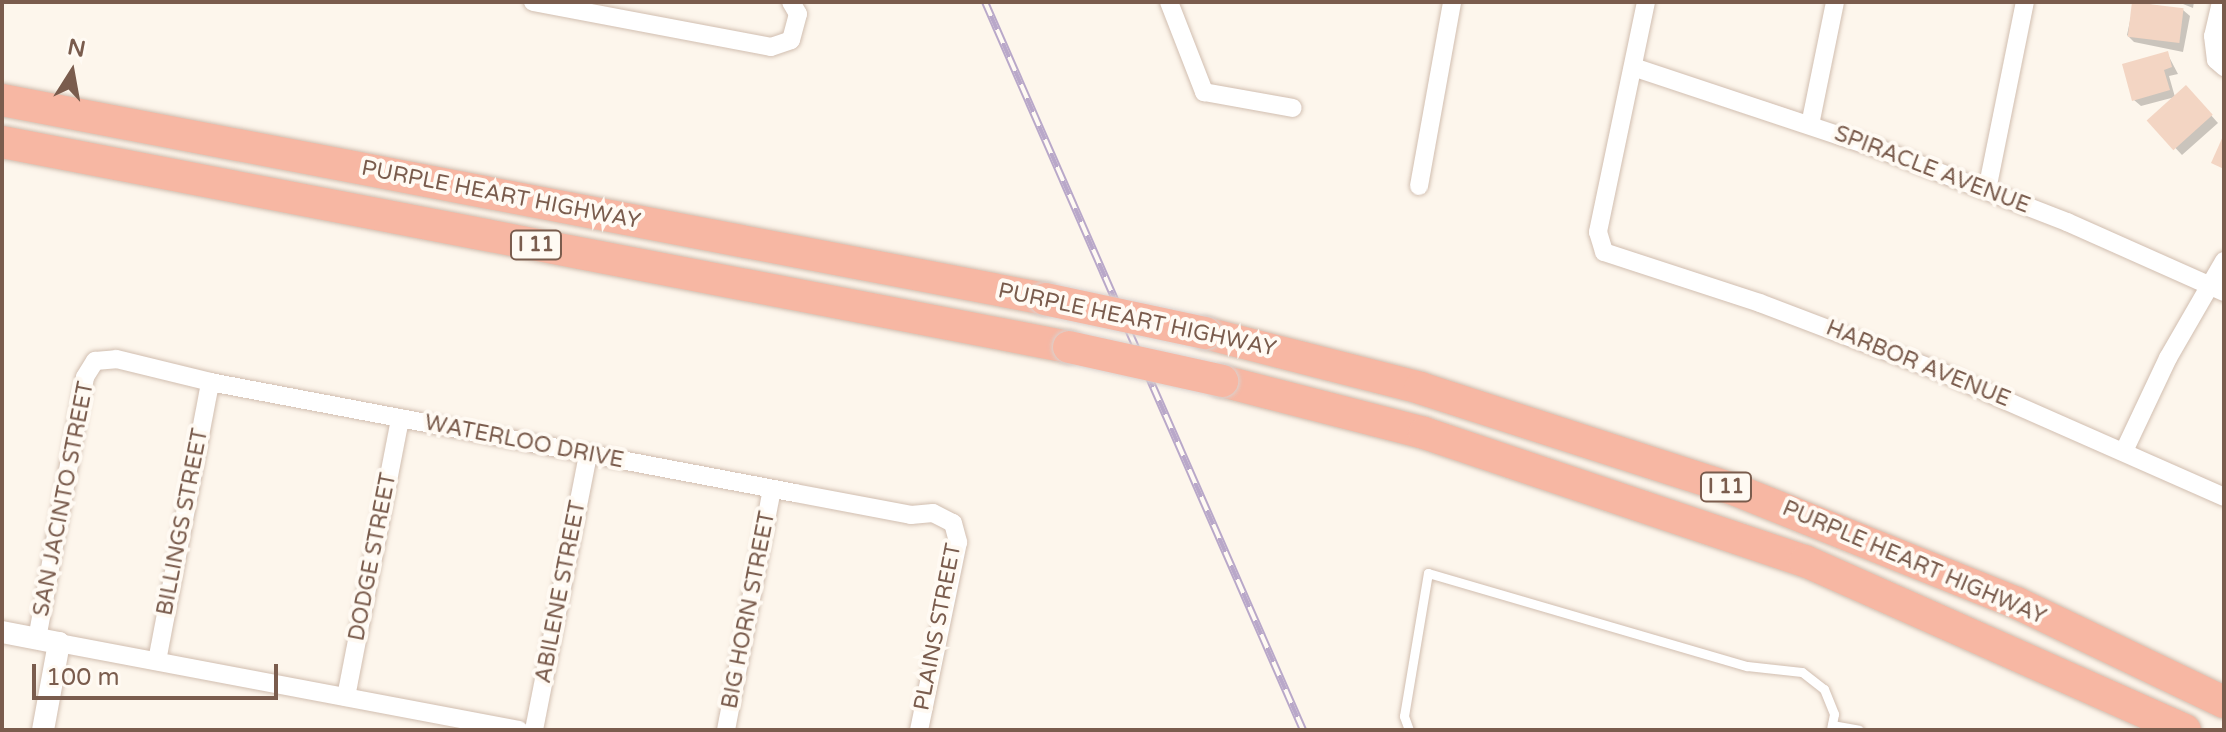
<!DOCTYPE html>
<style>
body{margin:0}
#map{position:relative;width:2226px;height:732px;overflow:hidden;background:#fdf6ec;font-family:"Varela Round",sans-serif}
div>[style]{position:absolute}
.shadow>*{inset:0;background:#0003}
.building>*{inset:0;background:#f3d5c3;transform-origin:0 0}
.roads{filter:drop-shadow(0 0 2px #d1beb0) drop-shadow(0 0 2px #d1beb0)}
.service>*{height:9px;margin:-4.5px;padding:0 4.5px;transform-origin:4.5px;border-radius:4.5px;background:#fff}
.minor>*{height:18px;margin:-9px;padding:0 9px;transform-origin:9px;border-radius:9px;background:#fff}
.tertiary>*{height:22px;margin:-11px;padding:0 11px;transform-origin:11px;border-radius:11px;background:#fff}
.motorway>*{height:32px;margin:-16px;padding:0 16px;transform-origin:16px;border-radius:16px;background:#f7b7a3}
.rail>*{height:8px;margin-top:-4px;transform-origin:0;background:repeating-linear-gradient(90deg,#fffaf3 0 15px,#b9a8c9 0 30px);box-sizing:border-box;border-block:2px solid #b9a8c9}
.bridges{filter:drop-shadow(0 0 2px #dad1cd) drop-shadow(0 0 2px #dad1cd)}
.motorway-bridge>*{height:32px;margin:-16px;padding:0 16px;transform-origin:16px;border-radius:16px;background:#f7b7a3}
span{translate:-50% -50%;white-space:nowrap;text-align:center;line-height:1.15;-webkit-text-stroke:8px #fffaf3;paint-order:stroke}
.shield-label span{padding:2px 6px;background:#fffaf3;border:2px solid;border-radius:6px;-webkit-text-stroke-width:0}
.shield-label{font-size:20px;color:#7a5c4d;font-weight:700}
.street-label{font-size:22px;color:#7a5c4d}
.frame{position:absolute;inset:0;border:4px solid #7a5c4d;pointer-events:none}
.north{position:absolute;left:32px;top:32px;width:80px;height:80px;-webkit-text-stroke:6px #fffaf3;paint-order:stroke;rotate:11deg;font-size:22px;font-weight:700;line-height:32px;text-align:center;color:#7a5c4d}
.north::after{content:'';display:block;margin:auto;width:28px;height:36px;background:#7a5c4d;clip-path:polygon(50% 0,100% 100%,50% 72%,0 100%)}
.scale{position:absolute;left:32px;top:664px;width:246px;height:36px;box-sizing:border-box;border:4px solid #7a5c4d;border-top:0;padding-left:10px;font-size:24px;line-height:28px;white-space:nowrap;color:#7a5c4d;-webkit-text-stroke:6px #fffaf3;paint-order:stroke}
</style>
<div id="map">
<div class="shadow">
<div style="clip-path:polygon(2134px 2px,2183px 10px,2190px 16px,2183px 52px,2134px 42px,2127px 35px)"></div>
<div style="clip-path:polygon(2178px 2px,2194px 2px,2193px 8px)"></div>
<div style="clip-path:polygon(2167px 53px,2178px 74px,2169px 76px,2175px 97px,2141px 106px,2134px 100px)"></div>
<div style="clip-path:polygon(2193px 95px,2218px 123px,2182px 155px,2150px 121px)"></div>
</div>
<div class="building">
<div style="left:2132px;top:2px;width:52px;height:35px;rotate:7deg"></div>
<div style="clip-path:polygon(2168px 51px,2172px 67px,2164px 70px,2170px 90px,2132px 101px,2122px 64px)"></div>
<div style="left:2186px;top:85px;width:40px;height:53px;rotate:48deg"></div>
<div style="clip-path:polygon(2224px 134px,2224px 169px,2211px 163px)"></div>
</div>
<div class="roads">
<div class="service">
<div style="left:1832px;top:725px;width:27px;rotate:10deg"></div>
<div style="left:1409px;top:730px;width:15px;rotate:-110deg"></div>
<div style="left:1404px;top:716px;width:145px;rotate:-80.5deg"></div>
<div style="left:1428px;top:573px;width:332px;rotate:16.3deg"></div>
<div style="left:1747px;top:666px;width:55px;rotate:6.2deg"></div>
<div style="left:1802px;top:672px;width:28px;rotate:38deg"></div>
<div style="left:1824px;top:689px;width:27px;rotate:68deg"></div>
<div style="left:1834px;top:714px;width:16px;rotate:101deg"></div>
</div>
<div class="minor">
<div style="left:533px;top:2px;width:242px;rotate:10.7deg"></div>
<div style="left:771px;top:47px;width:21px;rotate:-19deg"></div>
<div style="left:791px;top:40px;width:27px;rotate:-75deg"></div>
<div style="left:798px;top:14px;width:14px;rotate:-120deg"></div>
<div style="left:1169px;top:2px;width:97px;rotate:68.7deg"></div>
<div style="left:1204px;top:92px;width:90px;rotate:10.2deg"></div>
<div style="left:1646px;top:2px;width:235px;rotate:101.8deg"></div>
<div style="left:1598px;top:232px;width:21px;rotate:73deg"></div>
<div style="left:1604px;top:252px;width:164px;rotate:18.1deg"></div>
<div style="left:1760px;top:303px;width:194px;rotate:20.9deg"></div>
<div style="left:1941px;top:372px;width:309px;rotate:23.8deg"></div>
<div style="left:2221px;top:2px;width:35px;rotate:103deg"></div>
<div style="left:2213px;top:36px;width:24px;rotate:83deg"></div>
<div style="left:2216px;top:60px;width:11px;rotate:41deg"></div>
<div style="left:1633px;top:67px;width:259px;rotate:18.4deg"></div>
<div style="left:1879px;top:149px;width:202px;rotate:21.2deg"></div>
<div style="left:2067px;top:222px;width:172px;rotate:24deg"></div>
<div style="left:1810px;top:125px;width:126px;rotate:-78.5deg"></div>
<div style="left:1419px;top:186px;width:187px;rotate:-79.8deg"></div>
<div style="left:1987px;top:190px;width:192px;rotate:-78.6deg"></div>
<div style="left:2125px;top:449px;width:101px;rotate:-64.7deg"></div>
<div style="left:2168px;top:358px;width:112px;rotate:-60deg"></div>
<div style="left:37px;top:639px;width:266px;rotate:-79.6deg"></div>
<div style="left:85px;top:377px;width:19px;rotate:-58deg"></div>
<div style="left:95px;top:361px;width:21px;rotate:-5deg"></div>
<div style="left:116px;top:359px;width:97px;rotate:13.7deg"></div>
<div style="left:210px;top:382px;width:595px;rotate:10.74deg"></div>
<div style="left:795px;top:493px;width:118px;rotate:10.7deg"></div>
<div style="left:911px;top:515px;width:22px;rotate:-5deg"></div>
<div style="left:933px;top:513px;width:22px;rotate:27deg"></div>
<div style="left:953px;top:523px;width:20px;rotate:75deg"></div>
<div style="left:958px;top:542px;width:192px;rotate:101.7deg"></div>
<div style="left:59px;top:643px;width:468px;rotate:10.7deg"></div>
<div style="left:157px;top:661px;width:284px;rotate:-79.2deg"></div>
<div style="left:346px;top:697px;width:284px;rotate:-79deg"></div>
<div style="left:534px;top:730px;width:281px;rotate:-78.9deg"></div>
<div style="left:726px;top:730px;width:245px;rotate:-79.2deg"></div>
</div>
<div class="tertiary">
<div style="left:2px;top:632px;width:58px;rotate:10.9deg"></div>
<div style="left:59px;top:643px;width:88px;rotate:100.4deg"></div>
</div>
<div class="motorway">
<div style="left:2px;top:100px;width:1062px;rotate:10.8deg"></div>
<div style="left:2px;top:142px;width:1087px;rotate:10.88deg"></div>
<div style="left:1205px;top:333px;width:222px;rotate:14.3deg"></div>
<div style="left:1420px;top:388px;width:332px;rotate:17.9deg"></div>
<div style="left:1736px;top:490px;width:303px;rotate:21.9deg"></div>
<div style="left:2017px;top:603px;width:229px;rotate:25.6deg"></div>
<div style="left:1222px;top:381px;width:209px;rotate:14.4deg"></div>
<div style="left:1424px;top:433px;width:402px;rotate:18.6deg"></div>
<div style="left:1805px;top:561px;width:416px;rotate:24deg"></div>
</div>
</div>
<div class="rail">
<div style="left:985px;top:2px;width:794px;rotate:66.4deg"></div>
</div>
<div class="bridges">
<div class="motorway-bridge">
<div style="left:1045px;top:299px;width:164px;rotate:12deg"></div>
<div style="left:1069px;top:347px;width:157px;rotate:12.5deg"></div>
</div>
</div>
<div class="shield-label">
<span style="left:536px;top:245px">I 11</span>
<span style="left:1726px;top:487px">I 11</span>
</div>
<div class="street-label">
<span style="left:1932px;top:170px;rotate:21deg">SPIRACLE AVENUE</span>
<span style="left:501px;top:195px;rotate:11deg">PURPLE HEART HIGHWAY</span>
<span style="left:1137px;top:320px;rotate:12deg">PURPLE HEART HIGHWAY</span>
<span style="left:1918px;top:364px;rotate:22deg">HARBOR AVENUE</span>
<span style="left:524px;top:442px;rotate:11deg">WATERLOO DRIVE</span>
<span style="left:64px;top:499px;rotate:-79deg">SAN JACINTO STREET</span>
<span style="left:183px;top:522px;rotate:-79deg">BILLINGS STREET</span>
<span style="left:373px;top:557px;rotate:-79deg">DODGE STREET</span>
<span style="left:1914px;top:563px;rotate:23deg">PURPLE HEART HIGHWAY</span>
<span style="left:561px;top:592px;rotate:-79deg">ABILENE STREET</span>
<span style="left:749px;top:610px;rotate:-79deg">BIG HORN STREET</span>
<span style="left:938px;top:627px;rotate:-79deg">PLAINS STREET</span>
</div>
<div class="frame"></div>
<div class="north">N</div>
<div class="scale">100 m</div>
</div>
